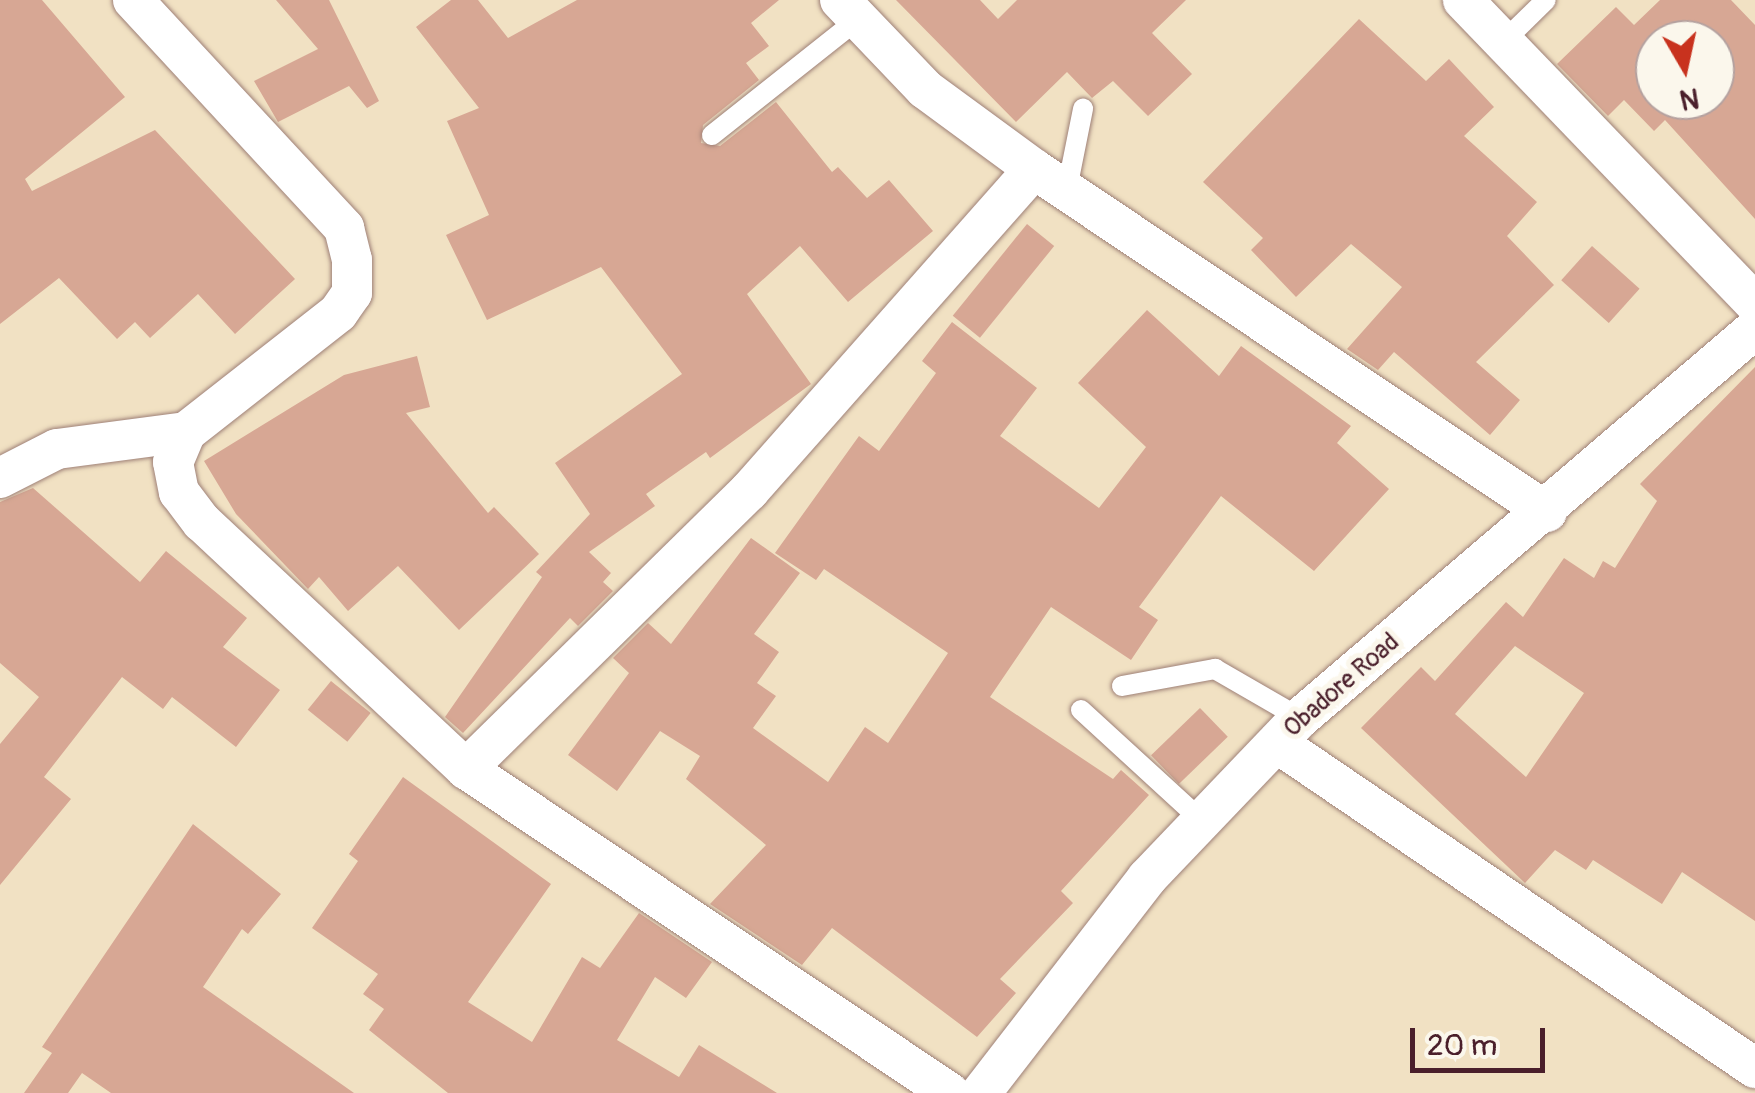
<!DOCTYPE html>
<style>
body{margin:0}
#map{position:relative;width:1755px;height:1093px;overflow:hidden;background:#f1e1c3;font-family:Pangolin,sans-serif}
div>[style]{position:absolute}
.building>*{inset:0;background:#d7a794;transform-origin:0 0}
.roads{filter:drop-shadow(0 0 2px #9e8077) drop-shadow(0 0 2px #9e8077)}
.service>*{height:20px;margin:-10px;padding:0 10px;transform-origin:10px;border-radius:10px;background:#fff}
.minor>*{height:40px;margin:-20px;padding:0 20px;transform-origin:20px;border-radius:20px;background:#fff}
span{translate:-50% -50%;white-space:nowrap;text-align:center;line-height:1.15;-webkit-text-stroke:10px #fbf7ec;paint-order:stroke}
.street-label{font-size:25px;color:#4a1f2b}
.north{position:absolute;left:1635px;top:20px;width:100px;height:100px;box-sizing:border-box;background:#fbf7ec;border:2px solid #b4a19f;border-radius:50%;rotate:171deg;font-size:28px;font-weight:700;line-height:40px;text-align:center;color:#4a1f2b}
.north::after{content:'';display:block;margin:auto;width:35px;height:45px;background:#c8321e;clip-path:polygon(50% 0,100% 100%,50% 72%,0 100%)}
.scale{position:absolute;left:1410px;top:1028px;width:135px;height:45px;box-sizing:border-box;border:5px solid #4a1f2b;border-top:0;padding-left:12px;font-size:30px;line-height:35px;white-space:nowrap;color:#4a1f2b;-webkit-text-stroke:8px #fbf7ec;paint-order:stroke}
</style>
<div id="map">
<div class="building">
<div style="clip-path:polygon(0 0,42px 0,125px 97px,25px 179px,32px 191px,155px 130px,295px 279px,235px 334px,198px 294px,150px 338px,135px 322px,117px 339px,59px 278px,0 324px)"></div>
<div style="clip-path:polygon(276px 0,329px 0,379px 101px,367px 108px,349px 86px,278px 122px,254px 81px,318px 49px)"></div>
<div style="clip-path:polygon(451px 0,478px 0,508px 38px,577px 0,779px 0,751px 23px,769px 46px,746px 63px,759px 80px,703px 125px,701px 143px,720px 146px,776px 102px,832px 172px,838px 167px,867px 198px,889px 180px,933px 231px,848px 302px,800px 246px,747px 294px,811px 384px,710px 458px,706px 452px,646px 494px,655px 506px,589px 552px,611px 573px,603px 582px,613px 591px,578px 626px,570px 618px,463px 733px,445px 717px,542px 577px,536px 572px,590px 514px,555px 463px,682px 374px,601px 267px,487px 320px,446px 235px,489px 215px,447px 121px,479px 108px,416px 27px)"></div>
<div style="clip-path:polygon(896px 0,980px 0,998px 19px,1017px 0,1186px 0,1152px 33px,1192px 74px,1148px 116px,1113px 81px,1092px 98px,1067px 72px,1016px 122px)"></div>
<div style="clip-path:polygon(evenodd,1660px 0,1731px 0,1755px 25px,1755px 219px,1665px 120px,1654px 131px,1624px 100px,1608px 116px,1557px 64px,1616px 7px,1634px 25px,1660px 0,1655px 40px,1715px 40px,1715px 100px,1655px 100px,1655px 40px)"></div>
<div style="clip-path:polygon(1359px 19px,1426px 81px,1449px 59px,1494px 107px,1464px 136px,1537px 202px,1507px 236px,1554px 285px,1476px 362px,1520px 400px,1490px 435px,1394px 352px,1378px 370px,1347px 349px,1402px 287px,1351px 244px,1296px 297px,1251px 250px,1263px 238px,1203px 182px)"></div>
<div style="left:1027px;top:224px;width:35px;height:118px;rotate:39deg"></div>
<div style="left:1592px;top:246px;width:64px;height:46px;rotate:42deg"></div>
<div style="clip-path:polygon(1147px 310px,1219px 376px,1241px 346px,1351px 426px,1337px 443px,1389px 489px,1314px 571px,1221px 496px,1139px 607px,1158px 620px,1131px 660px,1051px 607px,990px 697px,1113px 779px,1121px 770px,1149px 795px,1061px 891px,1073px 903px,1000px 979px,1016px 993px,977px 1037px,832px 928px,802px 965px,710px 904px,766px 845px,686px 779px,700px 756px,660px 731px,617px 791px,568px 755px,629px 673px,613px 658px,648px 623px,671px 644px,751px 538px,800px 573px,754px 634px,779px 652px,757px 683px,776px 696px,753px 728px,828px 782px,865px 727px,888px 743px,948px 653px,824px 569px,816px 580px,775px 553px,859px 436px,879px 451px,936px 373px,922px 361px,952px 322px,1037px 388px,1000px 436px,1099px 508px,1146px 447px,1078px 383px)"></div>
<div style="clip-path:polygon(417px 356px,430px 407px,406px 413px,488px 513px,494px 507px,539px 554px,459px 630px,398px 566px,348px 611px,319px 577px,308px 589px,236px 514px,204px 461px,344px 375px)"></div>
<div style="clip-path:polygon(evenodd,1755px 367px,1755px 921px,1682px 872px,1662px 904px,1593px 860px,1586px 870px,1555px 850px,1525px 883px,1361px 728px,1421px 667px,1435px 681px,1506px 602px,1523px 617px,1564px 558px,1594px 578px,1603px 561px,1615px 568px,1657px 501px,1640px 484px,1755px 367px,1515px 646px,1584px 693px,1526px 777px,1455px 714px,1515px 646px)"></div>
<div style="clip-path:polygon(33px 488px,140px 582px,166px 551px,247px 618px,223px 647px,280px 690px,236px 747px,172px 697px,163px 709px,122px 677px,44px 777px,71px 799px,0 885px,0 744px,39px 697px,0 663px,0 502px)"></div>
<div style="left:331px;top:681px;width:51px;height:37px;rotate:39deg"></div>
<div style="left:1200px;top:708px;width:40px;height:68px;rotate:46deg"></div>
<div style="clip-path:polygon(403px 777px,551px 884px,468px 1002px,532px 1042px,582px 957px,600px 968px,639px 913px,712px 962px,686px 998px,655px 977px,617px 1040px,679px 1077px,699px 1045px,777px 1093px,448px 1093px,369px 1030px,384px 1009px,363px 994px,378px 974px,312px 928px,358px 861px,349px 854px)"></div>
<div style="clip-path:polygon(193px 824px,281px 894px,248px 934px,242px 929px,203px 987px,354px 1093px,111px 1093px,82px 1073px,68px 1093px,24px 1093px,52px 1053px,42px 1047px)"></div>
</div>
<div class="roads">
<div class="service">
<div style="left:1500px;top:45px;width:64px;rotate:-44.4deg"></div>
<div style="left:712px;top:135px;width:184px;rotate:-38.4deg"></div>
<div style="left:1067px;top:189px;width:82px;rotate:-78.7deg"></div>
<div style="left:1122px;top:686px;width:95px;rotate:-10.4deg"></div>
<div style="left:1215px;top:669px;width:98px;rotate:30deg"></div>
<div style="left:1081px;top:710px;width:163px;rotate:42.5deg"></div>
</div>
<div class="minor">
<div style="left:133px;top:0;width:311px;rotate:47.2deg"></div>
<div style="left:344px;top:228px;width:33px;rotate:76deg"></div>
<div style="left:352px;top:260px;width:33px;rotate:90deg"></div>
<div style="left:352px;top:293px;width:24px;rotate:125deg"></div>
<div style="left:338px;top:313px;width:193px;rotate:141.9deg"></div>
<div style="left:186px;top:432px;width:33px;rotate:113deg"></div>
<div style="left:173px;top:462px;width:31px;rotate:79deg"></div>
<div style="left:179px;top:492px;width:38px;rotate:53deg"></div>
<div style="left:202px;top:522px;width:362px;rotate:43.1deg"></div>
<div style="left:466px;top:769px;width:582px;rotate:33.8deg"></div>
<div style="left:840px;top:0;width:123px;rotate:46.3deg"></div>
<div style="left:925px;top:89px;width:135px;rotate:36.3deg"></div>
<div style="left:1034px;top:169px;width:617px;rotate:33.77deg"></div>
<div style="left:1463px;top:0;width:421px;rotate:46.1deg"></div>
<div style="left:0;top:478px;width:64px;rotate:-27deg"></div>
<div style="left:57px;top:449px;width:130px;rotate:-7.5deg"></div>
<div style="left:1277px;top:743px;width:578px;rotate:34.21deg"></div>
<div style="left:466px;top:769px;width:397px;rotate:-44.5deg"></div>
<div style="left:749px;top:491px;width:430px;rotate:-48.5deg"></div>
<div style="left:981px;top:1093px;width:272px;rotate:-52.3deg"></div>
<div style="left:1147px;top:878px;width:221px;rotate:-46.3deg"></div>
<div style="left:1300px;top:718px;width:599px;rotate:-40.53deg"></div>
</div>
</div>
<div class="street-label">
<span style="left:1342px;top:686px;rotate:-41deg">Obadore Road</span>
</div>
<div class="north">N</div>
<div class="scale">20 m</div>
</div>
